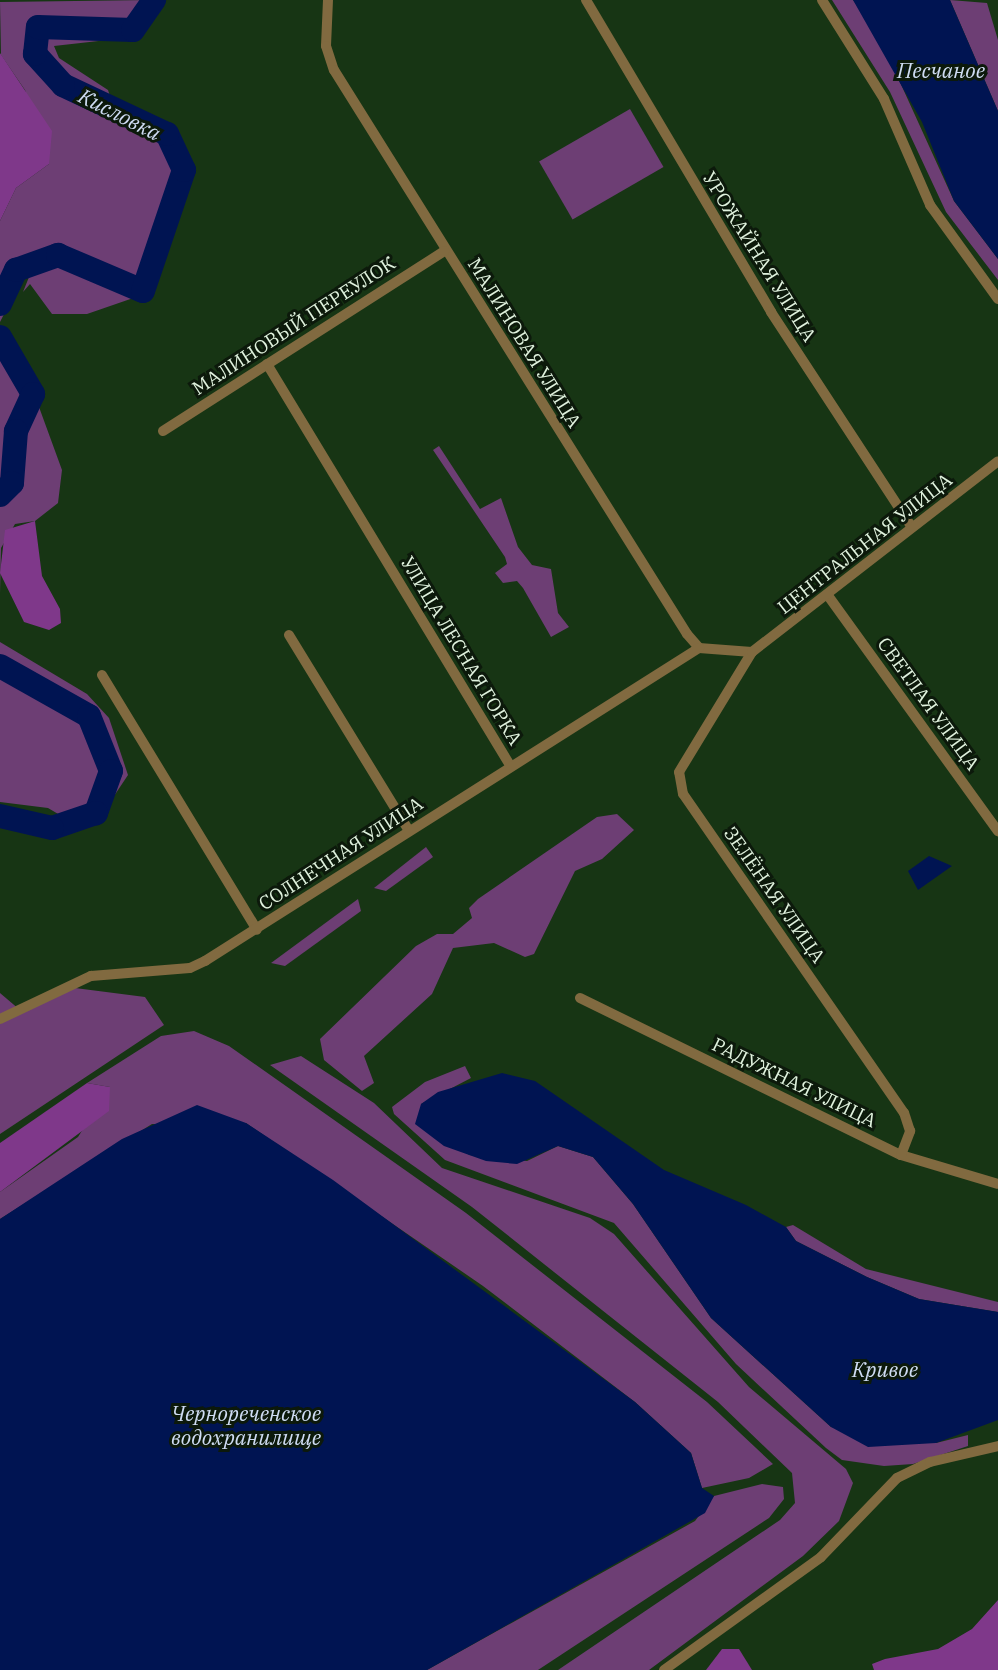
<!DOCTYPE html>
<meta charset="utf-8">
<style>
body{margin:0}
#map{position:relative;width:998px;height:1670px;overflow:hidden;background:#173514;font-family:"IBM Plex Serif",serif}
div>[style]{position:absolute}
.green>*{inset:0;background:#6d3e74;transform-origin:0 0}
.forest>*{inset:0;background:#7f388a}
.water>*{inset:0;background:#001452}
.river>*{height:24px;margin:-12px;padding:0 12px;transform-origin:12px;border-radius:12px;background:#001452}
.minor>*{height:10px;margin:-5px;padding:0 5px;transform-origin:5px;border-radius:5px;background:#816a40}
span{translate:-50% -50%;white-space:nowrap;text-align:center;line-height:1.15;-webkit-text-stroke:6px #0c190b;paint-order:stroke}
.street-label{font-size:19px;color:#e0f2de}
.water-label{font-size:21px;color:#cfdcf3;font-style:italic}
</style>
<div id="map">
<div class="green">
<div style="clip-path:polygon(150px 0,126px 26px,71px 21px,35px 27px,31px 46px,58px 84px,144px 127px,169px 147px,177px 178px,141px 282px,64px 253px,33px 257px,0 322px,0 221px,16px 188px,49px 164px,25px 90px,1px 55px,0 2px)"></div>
<div style="clip-path:polygon(832px 0,853px 0,879px 36px,954px 201px,998px 259px,998px 280px,946px 212px,890px 92px)"></div>
<div style="clip-path:polygon(950px 0,987px 3px,998px 40px,998px 111px)"></div>
<div style="clip-path:polygon(82px 28px,134px 37px,54px 46px,59px 58px,108px 90px,112px 102px,75px 86px,36px 49px,40px 33px)"></div>
<div style="left:630px;top:109px;width:67px;height:105px;rotate:60deg"></div>
<div style="clip-path:polygon(61px 258px,103px 282px,142px 295px,87px 314px,52px 314px,30px 284px,23px 292px,33px 267px)"></div>
<div style="clip-path:polygon(0 343px,27px 394px,11px 432px,9px 480px,0 492px)"></div>
<div style="clip-path:polygon(39px 407px,62px 470px,58px 503px,35px 521px,15px 524px,1px 548px,0 594px,0 505px,21px 472px,17px 443px)"></div>
<div style="clip-path:polygon(439px 446px,480px 509px,501px 498px,518px 547px,532px 565px,551px 569px,558px 613px,569px 627px,551px 637px,523px 588px,517px 581px,503px 583px,495px 573px,507px 564px,505px 557px,433px 450px)"></div>
<div style="clip-path:polygon(0 642px,87px 694px,109px 718px,128px 775px,102px 814px,115px 772px,99px 722px,46px 681px,0 662px)"></div>
<div style="clip-path:polygon(0 671px,47px 692px,88px 727px,103px 781px,93px 807px,65px 818px,48px 808px,0 802px)"></div>
<div style="clip-path:polygon(617px 814px,634px 830px,602px 859px,575px 871px,534px 954px,525px 957px,494px 943px,453px 948px,432px 994px,364px 1056px,374px 1083px,362px 1091px,324px 1060px,320px 1039px,416px 946px,437px 934px,453px 934px,472px 918px,469px 908px,478px 899px,597px 817px)"></div>
<div style="clip-path:polygon(426px 847px,433px 857px,386px 891px,374px 888px)"></div>
<div style="clip-path:polygon(358px 899px,361px 911px,285px 966px,271px 963px)"></div>
<div style="clip-path:polygon(75px 988px,145px 997px,164px 1025px,0 1134px,0 993px,20px 1010px)"></div>
<div style="clip-path:polygon(194px 1031px,229px 1046px,466px 1213px,707px 1402px,773px 1464px,749px 1478px,702px 1488px,691px 1453px,635px 1402px,483px 1286px,246px 1123px,152px 1124px,0 1219px,0 1192px,78px 1137px,110px 1087px,87px 1083px,161px 1036px)"></div>
<div style="clip-path:polygon(301px 1056px,374px 1103px,442px 1168px,590px 1218px,614px 1234px,749px 1387px,846px 1469px,853px 1483px,839px 1521px,803px 1556px,649px 1670px,558px 1670px,780px 1520px,795px 1503px,792px 1473px,718px 1402px,472px 1207px,270px 1065px)"></div>
<div style="clip-path:polygon(465px 1066px,471px 1078px,421px 1104px,469px 1155px,527px 1161px,558px 1146px,593px 1157px,633px 1204px,711px 1318px,831px 1427px,936px 1443px,968px 1435px,968px 1446px,913px 1464px,884px 1466px,842px 1460px,826px 1448px,736px 1364px,614px 1223px,445px 1160px,394px 1114px,392px 1107px,425px 1082px)"></div>
<div style="clip-path:polygon(793px 1225px,866px 1269px,998px 1302px,998px 1312px,919px 1299px,867px 1277px,796px 1241px,786px 1227px)"></div>
<div style="clip-path:polygon(762px 1484px,783px 1487px,784px 1499px,769px 1518px,538px 1670px,427px 1670px,695px 1521px,714px 1496px)"></div>
</div>
<div class="forest">
<div style="clip-path:polygon(0 53px,52px 131px,49px 164px,16px 188px,0 221px)"></div>
<div style="clip-path:polygon(35px 521px,42px 576px,60px 609px,61px 623px,49px 630px,24px 622px,0 573px,5px 530px)"></div>
<div style="clip-path:polygon(87px 1083px,110px 1087px,109px 1111px,0 1192px,0 1143px)"></div>
<div style="clip-path:polygon(998px 1600px,998px 1670px,874px 1670px,872px 1664px,885px 1659px,938px 1649px,972px 1629px)"></div>
<div style="clip-path:polygon(722px 1649px,739px 1649px,752px 1670px,706px 1670px)"></div>
</div>
<div class="water">
<div style="clip-path:polygon(853px 0,950px 0,998px 111px,998px 259px,954px 201px,922px 122px)"></div>
<div style="clip-path:polygon(929px 856px,952px 866px,918px 890px,908px 871px)"></div>
<div style="clip-path:polygon(502px 1073px,535px 1081px,664px 1170px,746px 1205px,786px 1227px,796px 1241px,867px 1277px,919px 1299px,998px 1312px,998px 1420px,936px 1443px,868px 1447px,831px 1427px,711px 1318px,633px 1204px,593px 1157px,558px 1146px,517px 1164px,486px 1161px,444px 1146px,415px 1124px,421px 1104px,438px 1092px)"></div>
<div style="clip-path:polygon(197px 1105px,246px 1123px,333px 1180px,635px 1402px,691px 1453px,702px 1488px,714px 1496px,705px 1513px,427px 1670px,0 1670px,0 1219px,122px 1139px)"></div>
</div>
<div class="river">
<div style="left:0;top:304px;width:38px;rotate:-65deg"></div>
<div style="left:16px;top:270px;width:45px;rotate:-19.7deg"></div>
<div style="left:58px;top:255px;width:92px;rotate:23deg"></div>
<div style="left:143px;top:291px;width:128px;rotate:-71.3deg"></div>
<div style="left:184px;top:170px;width:40px;rotate:-115deg"></div>
<div style="left:167px;top:134px;width:115px;rotate:-154.8deg"></div>
<div style="left:63px;top:85px;width:42px;rotate:-132.1deg"></div>
<div style="left:35px;top:54px;width:27px;rotate:-84deg"></div>
<div style="left:38px;top:27px;width:95px;rotate:1.8deg"></div>
<div style="left:133px;top:30px;width:37px;rotate:-55deg"></div>
<div style="left:0;top:337px;width:66px;rotate:59.9deg"></div>
<div style="left:33px;top:394px;width:41px;rotate:114.7deg"></div>
<div style="left:16px;top:431px;width:52px;rotate:94.4deg"></div>
<div style="left:12px;top:483px;width:17px;rotate:135deg"></div>
<div style="left:0;top:666px;width:102px;rotate:29.3deg"></div>
<div style="left:89px;top:716px;width:59px;rotate:68.2deg"></div>
<div style="left:111px;top:771px;width:45px;rotate:109.7deg"></div>
<div style="left:96px;top:813px;width:46px;rotate:161.2deg"></div>
<div style="left:52px;top:828px;width:53px;rotate:-167deg"></div>
</div>
<div class="minor">
<div style="left:328px;top:0;width:46px;rotate:92.5deg"></div>
<div style="left:326px;top:46px;width:25px;rotate:72deg"></div>
<div style="left:334px;top:70px;width:665px;rotate:57.96deg"></div>
<div style="left:687px;top:634px;width:18px;rotate:49deg"></div>
<div style="left:699px;top:648px;width:53px;rotate:4.3deg"></div>
<div style="left:586px;top:0;width:363px;rotate:59.3deg"></div>
<div style="left:771px;top:312px;width:256px;rotate:56.8deg"></div>
<div style="left:822px;top:0;width:117px;rotate:57.9deg"></div>
<div style="left:884px;top:99px;width:116px;rotate:66.5deg"></div>
<div style="left:930px;top:205px;width:116px;rotate:54.1deg"></div>
<div style="left:267px;top:364px;width:470px;rotate:58.8deg"></div>
<div style="left:163px;top:431px;width:334px;rotate:-32.6deg"></div>
<div style="left:829px;top:597px;width:289px;rotate:54.2deg"></div>
<div style="left:289px;top:635px;width:230px;rotate:58.5deg"></div>
<div style="left:102px;top:675px;width:298px;rotate:58.7deg"></div>
<div style="left:580px;top:998px;width:357px;rotate:26.1deg"></div>
<div style="left:901px;top:1155px;width:101px;rotate:16.6deg"></div>
<div style="left:0;top:1019px;width:101px;rotate:-25.3deg"></div>
<div style="left:91px;top:976px;width:99px;rotate:-4.6deg"></div>
<div style="left:190px;top:968px;width:17px;rotate:-25deg"></div>
<div style="left:205px;top:961px;width:585px;rotate:-32.36deg"></div>
<div style="left:901px;top:1155px;width:26px;rotate:-69deg"></div>
<div style="left:910px;top:1131px;width:19px;rotate:-108deg"></div>
<div style="left:904px;top:1113px;width:388px;rotate:-124.7deg"></div>
<div style="left:683px;top:794px;width:22px;rotate:-100deg"></div>
<div style="left:679px;top:772px;width:140px;rotate:-58.7deg"></div>
<div style="left:752px;top:652px;width:311px;rotate:-37.8deg"></div>
<div style="left:664px;top:1670px;width:193px;rotate:-35.7deg"></div>
<div style="left:821px;top:1557px;width:110px;rotate:-46.1deg"></div>
<div style="left:897px;top:1478px;width:37px;rotate:-26deg"></div>
<div style="left:930px;top:1462px;width:70px;rotate:-13.2deg"></div>
</div>
<div class="street-label">
<span style="left:759px;top:257px;rotate:58deg">УРОЖАЙНАЯ УЛИЦА</span>
<span style="left:294px;top:326px;rotate:-33deg">МАЛИНОВЫЙ ПЕРЕУЛОК</span>
<span style="left:524px;top:343px;rotate:58deg">МАЛИНОВАЯ УЛИЦА</span>
<span style="left:865px;top:544px;rotate:-38deg">ЦЕНТРАЛЬНАЯ УЛИЦА</span>
<span style="left:461px;top:651px;rotate:59deg">УЛИЦА ЛЕСНАЯ ГОРКА</span>
<span style="left:928px;top:704px;rotate:54deg">СВЕТЛАЯ УЛИЦА</span>
<span style="left:341px;top:854px;rotate:-33deg">СОЛНЕЧНАЯ УЛИЦА</span>
<span style="left:774px;top:895px;rotate:55deg">ЗЕЛЁНАЯ УЛИЦА</span>
<span style="left:794px;top:1083px;rotate:26deg">РАДУЖНАЯ УЛИЦА</span>
</div>
<div class="water-label">
<span style="left:941px;top:70px">Песчаное</span>
<span style="left:120px;top:114px;rotate:27deg">Кисловка</span>
<span style="left:885px;top:1369px">Кривое</span>
<span style="left:246px;top:1425px">Чернореченское<br>водохранилище</span>
</div>
</div>
